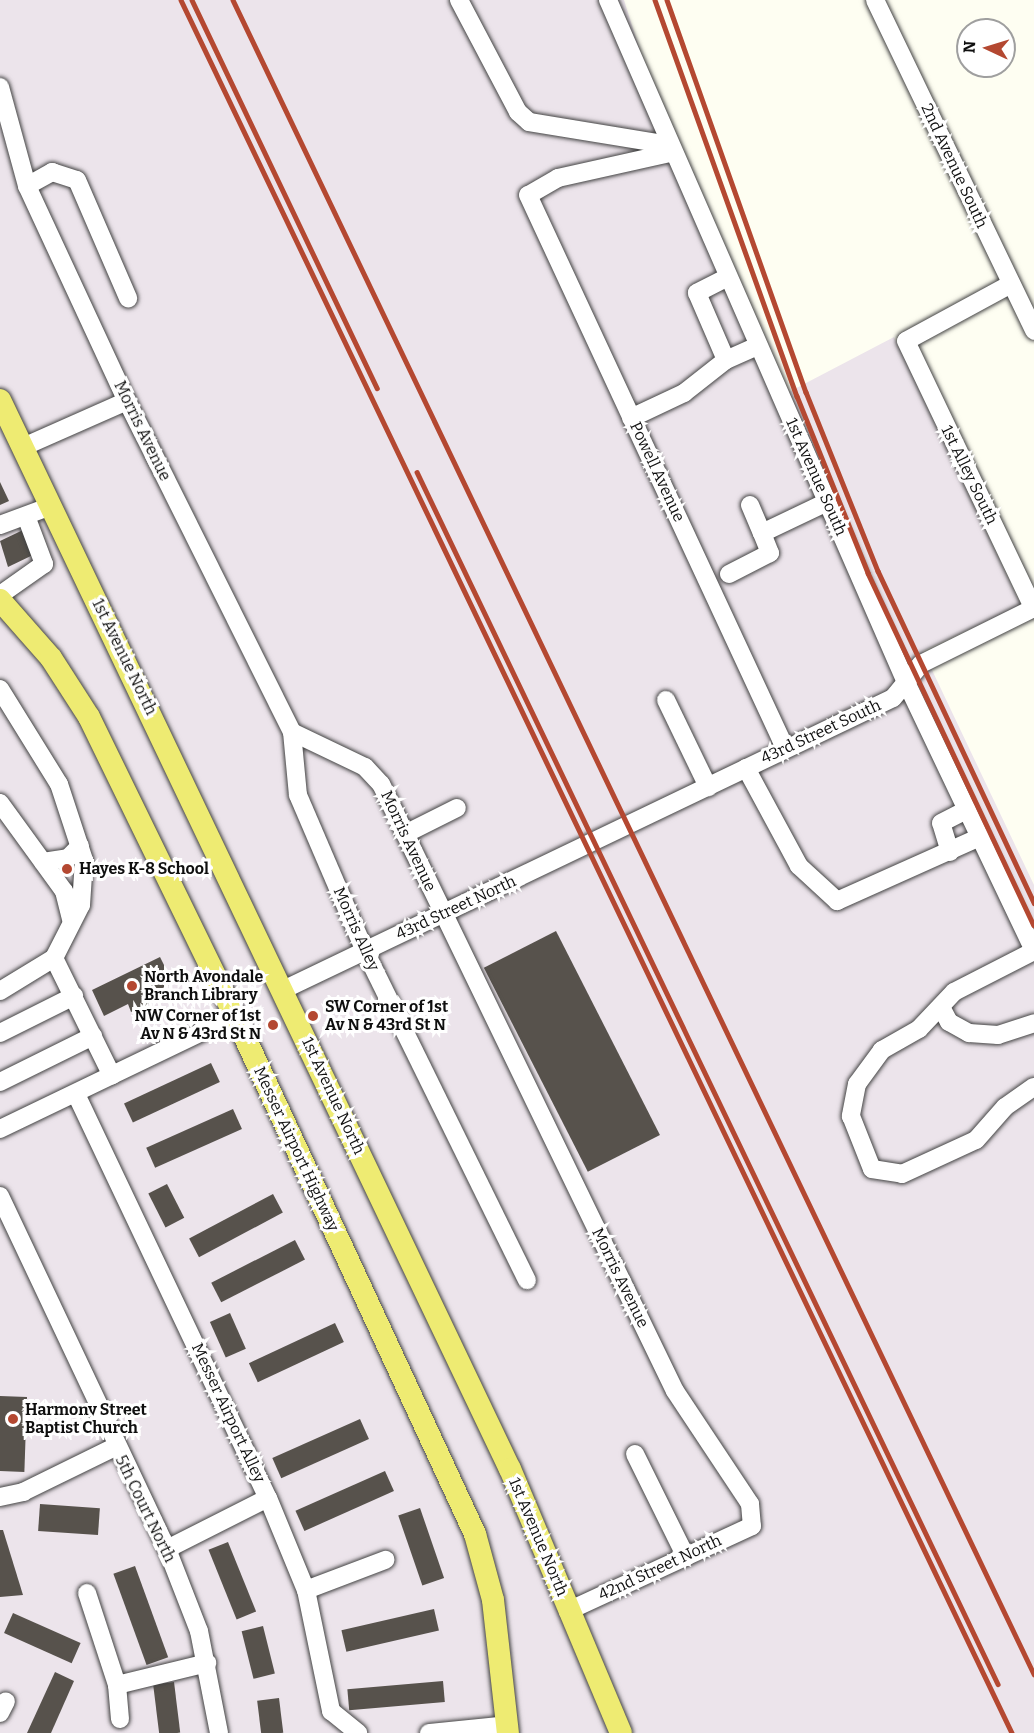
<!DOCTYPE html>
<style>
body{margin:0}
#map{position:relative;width:1034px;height:1733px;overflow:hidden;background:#fefef2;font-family:Bitter,serif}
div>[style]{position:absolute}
.industrial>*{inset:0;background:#ece4eb}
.building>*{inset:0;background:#57524c;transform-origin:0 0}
.roads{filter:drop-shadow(0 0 2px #424242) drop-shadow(0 0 2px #424242)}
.minor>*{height:18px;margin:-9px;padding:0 9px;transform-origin:9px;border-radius:9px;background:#fff}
.major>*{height:22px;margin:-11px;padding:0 11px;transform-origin:11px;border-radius:11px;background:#eeeb72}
.rail>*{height:4.5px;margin:-2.25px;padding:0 2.25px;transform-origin:2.25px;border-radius:2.25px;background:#b44831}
.dots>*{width:16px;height:16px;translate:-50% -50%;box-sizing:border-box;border:3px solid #fff;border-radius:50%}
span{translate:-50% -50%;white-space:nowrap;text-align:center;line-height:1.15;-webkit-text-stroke:6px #fff;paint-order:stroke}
.street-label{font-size:16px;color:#0f0f0f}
.poi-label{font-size:16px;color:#0f0f0f;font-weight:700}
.left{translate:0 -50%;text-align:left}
.right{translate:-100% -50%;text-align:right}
.north{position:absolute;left:956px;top:18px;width:60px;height:60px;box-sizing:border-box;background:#fff;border:2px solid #9f9f9f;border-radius:50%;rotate:274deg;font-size:16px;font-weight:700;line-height:24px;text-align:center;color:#0f0f0f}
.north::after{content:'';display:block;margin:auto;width:21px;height:27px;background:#b44831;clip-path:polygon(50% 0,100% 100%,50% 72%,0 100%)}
</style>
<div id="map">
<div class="industrial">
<div style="clip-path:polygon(0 0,624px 0,643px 60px,785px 394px,894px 337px,1021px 605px,923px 651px,1034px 885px,1034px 1733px,0 1733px)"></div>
</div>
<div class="building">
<div style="clip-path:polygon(0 482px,9px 501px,0 505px)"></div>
<div style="clip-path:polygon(23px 530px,35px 554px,8px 567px,0 541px)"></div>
<div style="left:556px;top:931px;width:229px;height:81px;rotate:63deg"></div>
<div style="clip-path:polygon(160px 957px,173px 983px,150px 994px,153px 1002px,131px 1012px,128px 1004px,104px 1016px,92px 990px)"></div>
<div style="left:211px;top:1063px;width:21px;height:96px;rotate:65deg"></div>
<div style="left:233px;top:1109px;width:22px;height:95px;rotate:66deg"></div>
<div style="left:167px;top:1184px;width:38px;height:21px;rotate:63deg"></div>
<div style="left:273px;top:1194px;width:21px;height:95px;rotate:62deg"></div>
<div style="left:295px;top:1240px;width:22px;height:94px;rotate:63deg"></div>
<div style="left:230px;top:1313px;width:39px;height:22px;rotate:66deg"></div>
<div style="left:335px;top:1323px;width:21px;height:95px;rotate:65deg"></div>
<div style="left:0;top:1396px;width:27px;height:75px;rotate:2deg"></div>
<div style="left:360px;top:1419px;width:22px;height:96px;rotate:66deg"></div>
<div style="left:385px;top:1471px;width:22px;height:98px;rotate:66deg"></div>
<div style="left:40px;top:1504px;width:60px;height:27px;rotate:4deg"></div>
<div style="left:420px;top:1508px;width:74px;height:23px;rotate:71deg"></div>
<div style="clip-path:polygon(0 1530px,3px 1530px,23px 1595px,0 1597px)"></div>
<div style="left:228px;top:1542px;width:75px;height:21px;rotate:68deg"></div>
<div style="left:135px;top:1566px;width:97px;height:23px;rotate:70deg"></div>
<div style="left:434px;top:1609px;width:22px;height:95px;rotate:77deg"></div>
<div style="left:13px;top:1613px;width:74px;height:22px;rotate:24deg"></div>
<div style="left:263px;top:1626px;width:49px;height:22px;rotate:76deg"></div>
<div style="clip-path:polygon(55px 1672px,74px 1681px,51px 1733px,27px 1733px)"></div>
<div style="left:443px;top:1681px;width:21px;height:96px;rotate:85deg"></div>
<div style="left:174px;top:1682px;width:51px;height:21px;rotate:83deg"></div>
<div style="left:279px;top:1698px;width:35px;height:22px;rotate:83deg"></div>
</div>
<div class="roads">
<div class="minor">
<div style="left:459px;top:0;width:127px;rotate:62.2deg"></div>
<div style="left:518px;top:112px;width:15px;rotate:42deg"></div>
<div style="left:529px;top:122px;width:143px;rotate:9.3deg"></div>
<div style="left:670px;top:145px;width:8px;rotate:90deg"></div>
<div style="left:670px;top:153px;width:115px;rotate:167.4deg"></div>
<div style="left:558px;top:178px;width:34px;rotate:150deg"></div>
<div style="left:528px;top:195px;width:610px;rotate:65.07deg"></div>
<div style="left:608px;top:0;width:742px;rotate:66.41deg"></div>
<div style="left:905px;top:680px;width:300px;rotate:64.5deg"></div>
<div style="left:875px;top:0;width:367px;rotate:64.3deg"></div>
<div style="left:0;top:87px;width:103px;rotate:74.7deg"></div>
<div style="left:27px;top:186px;width:237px;rotate:65.1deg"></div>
<div style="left:127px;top:401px;width:370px;rotate:63.5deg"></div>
<div style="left:292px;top:732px;width:81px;rotate:25.6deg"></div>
<div style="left:365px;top:767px;width:23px;rotate:47deg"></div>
<div style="left:381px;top:784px;width:674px;rotate:64.16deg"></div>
<div style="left:675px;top:1391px;width:136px;rotate:56.4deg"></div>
<div style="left:750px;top:1504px;width:22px;rotate:85deg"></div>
<div style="left:752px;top:1526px;width:203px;rotate:155.2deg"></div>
<div style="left:27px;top:186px;width:29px;rotate:-29deg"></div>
<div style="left:52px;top:172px;width:26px;rotate:18deg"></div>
<div style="left:77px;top:180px;width:129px;rotate:66.6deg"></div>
<div style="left:728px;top:277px;width:35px;rotate:153deg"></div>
<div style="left:697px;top:293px;width:73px;rotate:66.6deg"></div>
<div style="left:726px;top:360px;width:35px;rotate:-24deg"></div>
<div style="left:1011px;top:284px;width:119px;rotate:151.5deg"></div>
<div style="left:906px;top:341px;width:297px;rotate:64.5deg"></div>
<div style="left:631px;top:418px;width:59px;rotate:-25.3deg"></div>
<div style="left:684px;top:393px;width:53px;rotate:-38.2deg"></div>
<div style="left:23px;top:447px;width:114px;rotate:-23.9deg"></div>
<div style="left:750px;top:505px;width:30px;rotate:67deg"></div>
<div style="left:0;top:525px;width:54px;rotate:-20.4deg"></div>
<div style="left:729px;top:574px;width:46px;rotate:-27.1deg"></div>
<div style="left:770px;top:553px;width:22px;rotate:-112deg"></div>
<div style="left:762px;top:533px;width:72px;rotate:-25.5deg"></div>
<div style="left:0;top:595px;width:54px;rotate:-35.2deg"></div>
<div style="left:44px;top:564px;width:51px;rotate:-110.6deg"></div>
<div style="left:0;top:689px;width:112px;rotate:58.2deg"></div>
<div style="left:59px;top:784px;width:80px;rotate:71.8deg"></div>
<div style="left:84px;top:860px;width:45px;rotate:93.8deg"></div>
<div style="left:81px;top:905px;width:59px;rotate:117deg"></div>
<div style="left:666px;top:700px;width:97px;rotate:64.2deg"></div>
<div style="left:292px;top:732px;width:63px;rotate:84.6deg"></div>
<div style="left:298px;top:795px;width:170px;rotate:66.8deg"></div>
<div style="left:365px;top:951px;width:367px;rotate:63.8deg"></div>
<div style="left:746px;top:768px;width:111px;rotate:61.6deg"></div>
<div style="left:799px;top:866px;width:52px;rotate:42.6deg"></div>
<div style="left:837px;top:901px;width:157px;rotate:-24.1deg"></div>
<div style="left:0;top:803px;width:109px;rotate:54deg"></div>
<div style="left:64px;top:891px;width:29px;rotate:76deg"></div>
<div style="left:405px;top:834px;width:58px;rotate:-26.6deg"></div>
<div style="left:950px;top:852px;width:30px;rotate:-107deg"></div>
<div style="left:941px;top:823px;width:29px;rotate:-27deg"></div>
<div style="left:43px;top:862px;width:25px;rotate:-9deg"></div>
<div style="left:68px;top:858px;width:17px;rotate:-45deg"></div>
<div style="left:1034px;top:951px;width:90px;rotate:152.9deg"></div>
<div style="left:954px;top:992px;width:51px;rotate:133.4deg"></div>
<div style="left:919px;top:1029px;width:43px;rotate:150.4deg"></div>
<div style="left:882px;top:1050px;width:42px;rotate:126.3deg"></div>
<div style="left:857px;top:1084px;width:33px;rotate:101deg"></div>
<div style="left:851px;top:1116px;width:57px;rotate:68.4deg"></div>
<div style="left:872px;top:1169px;width:30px;rotate:9deg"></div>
<div style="left:902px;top:1174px;width:81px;rotate:-24.7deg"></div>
<div style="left:976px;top:1140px;width:44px;rotate:-48.7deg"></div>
<div style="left:1005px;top:1107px;width:35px;rotate:-35deg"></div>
<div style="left:283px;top:990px;width:676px;rotate:-25.58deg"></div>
<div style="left:893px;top:698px;width:44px;rotate:-50.5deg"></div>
<div style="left:921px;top:664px;width:126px;rotate:-26.4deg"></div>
<div style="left:0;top:991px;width:63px;rotate:-31.4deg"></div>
<div style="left:54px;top:958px;width:131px;rotate:63.8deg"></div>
<div style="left:941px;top:1007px;width:17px;rotate:62deg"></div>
<div style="left:949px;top:1022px;width:23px;rotate:29deg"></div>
<div style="left:969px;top:1033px;width:29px;rotate:4deg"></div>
<div style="left:998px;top:1035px;width:38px;rotate:-18deg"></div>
<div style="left:0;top:1033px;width:83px;rotate:-26.6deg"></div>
<div style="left:0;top:1082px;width:104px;rotate:-26.3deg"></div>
<div style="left:76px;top:1094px;width:447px;rotate:64.6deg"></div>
<div style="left:268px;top:1498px;width:100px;rotate:67.6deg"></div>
<div style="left:306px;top:1590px;width:124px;rotate:78.3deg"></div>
<div style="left:331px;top:1711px;width:35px;rotate:39deg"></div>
<div style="left:0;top:1129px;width:261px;rotate:-25.7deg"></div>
<div style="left:0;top:1196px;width:391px;rotate:64.7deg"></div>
<div style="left:167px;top:1549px;width:88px;rotate:68.7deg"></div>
<div style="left:199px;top:1631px;width:104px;rotate:78.9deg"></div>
<div style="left:635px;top:1454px;width:115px;rotate:63.7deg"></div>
<div style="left:0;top:1497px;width:24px;rotate:-12deg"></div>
<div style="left:23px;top:1492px;width:102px;rotate:-26.1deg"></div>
<div style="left:167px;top:1549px;width:113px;rotate:-26.8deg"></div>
<div style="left:306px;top:1590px;width:85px;rotate:-20.8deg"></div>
<div style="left:87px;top:1593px;width:97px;rotate:71.9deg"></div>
<div style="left:0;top:1713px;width:13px;rotate:-63deg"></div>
<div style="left:120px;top:1719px;width:34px;rotate:-95deg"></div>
<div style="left:117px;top:1685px;width:93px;rotate:-13.7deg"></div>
<div style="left:429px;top:1733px;width:79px;rotate:-5.8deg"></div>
</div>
<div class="major">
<div style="left:0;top:400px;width:1184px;rotate:64.5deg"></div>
<div style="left:510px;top:1469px;width:286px;rotate:67.2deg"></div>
<div style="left:0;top:600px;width:77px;rotate:48.7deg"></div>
<div style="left:51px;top:658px;width:70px;rotate:57.2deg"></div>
<div style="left:89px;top:717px;width:333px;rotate:64deg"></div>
<div style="left:235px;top:1016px;width:571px;rotate:65.14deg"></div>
<div style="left:475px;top:1534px;width:68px;rotate:74.7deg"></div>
<div style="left:493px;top:1600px;width:134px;rotate:83.6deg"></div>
</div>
</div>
<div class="rail">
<div style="left:181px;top:0;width:1922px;rotate:64.38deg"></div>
<div style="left:192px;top:0;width:430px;rotate:64.5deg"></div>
<div style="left:233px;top:0;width:1856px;rotate:64.43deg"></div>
<div style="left:655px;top:0;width:421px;rotate:70.3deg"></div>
<div style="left:797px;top:396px;width:191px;rotate:68.1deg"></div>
<div style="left:868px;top:573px;width:389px;rotate:64.8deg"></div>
<div style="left:667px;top:0;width:416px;rotate:70.5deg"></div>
<div style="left:806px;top:392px;width:193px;rotate:68.1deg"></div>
<div style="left:878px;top:571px;width:367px;rotate:64.8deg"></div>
<div style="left:417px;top:472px;width:1344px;rotate:64.39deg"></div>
</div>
<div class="dots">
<div style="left:67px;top:869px;background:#b44831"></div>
<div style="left:132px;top:986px;background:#b44831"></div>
<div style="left:313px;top:1016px;background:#b44831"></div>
<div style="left:273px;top:1025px;background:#b44831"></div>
<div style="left:13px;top:1419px;background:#b44831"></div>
</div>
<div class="street-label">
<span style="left:954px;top:166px;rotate:65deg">2nd Avenue South</span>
<span style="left:142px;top:431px;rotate:64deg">Morris Avenue</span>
<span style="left:657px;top:472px;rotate:65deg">Powell Avenue</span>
<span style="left:969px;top:475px;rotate:64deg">1st Alley South</span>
<span style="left:816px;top:477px;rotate:66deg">1st Avenue South</span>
<span style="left:124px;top:657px;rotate:64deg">1st Avenue North</span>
<span style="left:821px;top:732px;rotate:-25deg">43rd Street South</span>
<span style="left:408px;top:841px;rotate:65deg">Morris Avenue</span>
<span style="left:456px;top:908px;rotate:-25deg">43rd Street North</span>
<span style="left:356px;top:929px;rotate:66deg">Morris Alley</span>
<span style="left:333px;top:1096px;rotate:65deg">1st Avenue North</span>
<span style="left:296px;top:1149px;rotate:65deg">Messer Airport Highway</span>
<span style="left:620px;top:1278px;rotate:64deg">Morris Avenue</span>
<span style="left:228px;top:1413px;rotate:65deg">Messer Airport Alley</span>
<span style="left:145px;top:1509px;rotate:64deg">5th Court North</span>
<span style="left:538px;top:1537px;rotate:67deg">1st Avenue North</span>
<span style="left:660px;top:1568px;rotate:-25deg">42nd Street North</span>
</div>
<div class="poi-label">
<span class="left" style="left:79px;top:869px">Hayes K-8 School</span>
<span class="left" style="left:144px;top:986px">North Avondale<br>Branch Library</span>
<span class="left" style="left:325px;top:1016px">SW Corner of 1st<br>Av N &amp; 43rd St N</span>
<span class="right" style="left:261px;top:1025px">NW Corner of 1st<br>Av N &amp; 43rd St N</span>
<span class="left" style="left:25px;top:1419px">Harmony Street<br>Baptist Church</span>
</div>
<div class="north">N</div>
</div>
